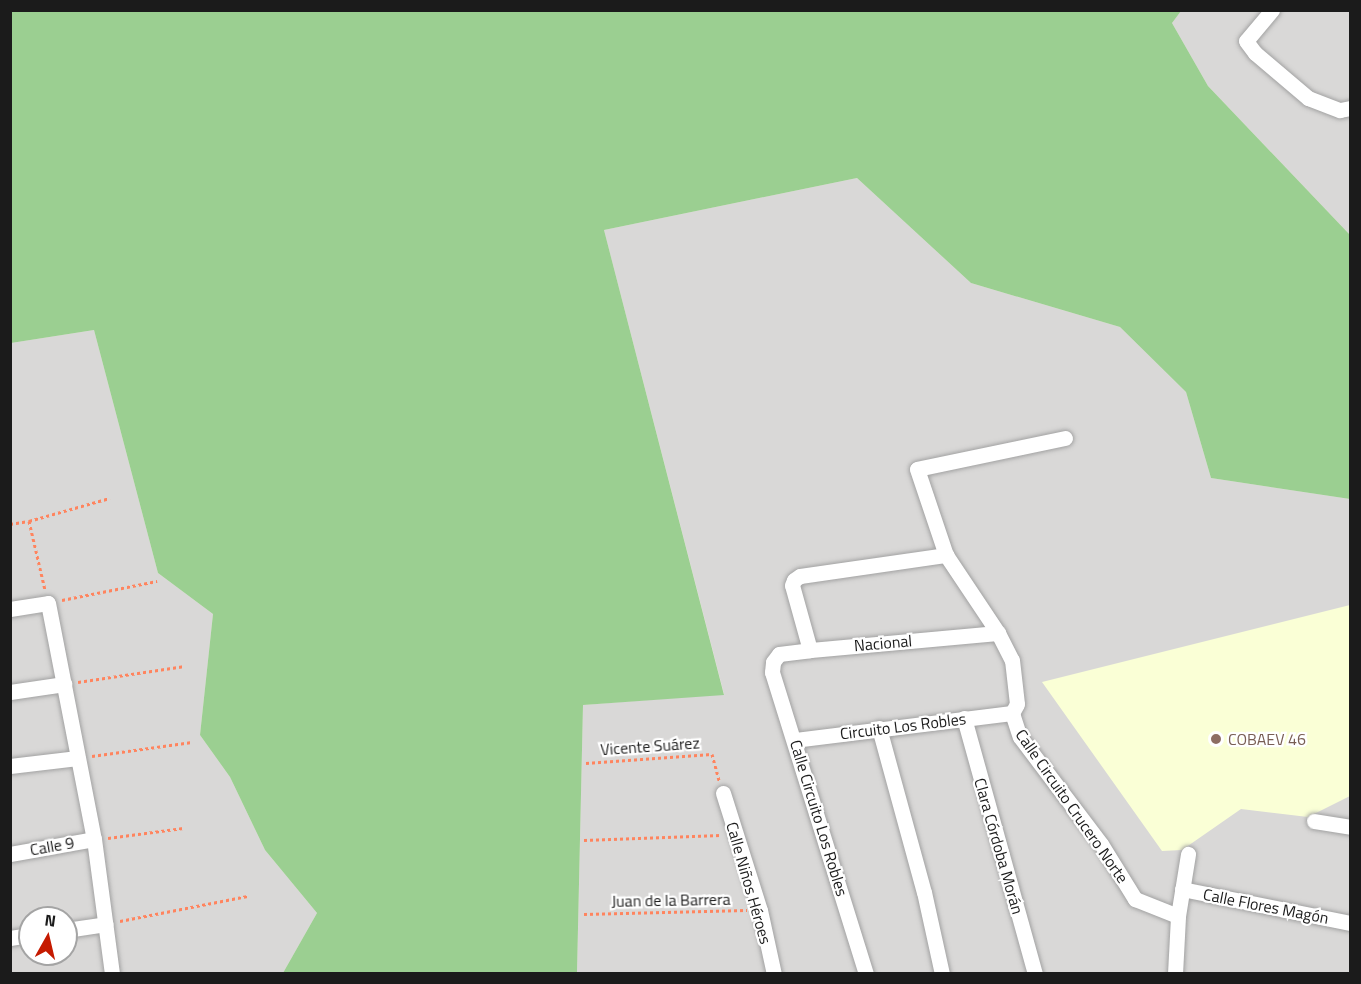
<!DOCTYPE html>
<meta charset="utf-8">
<style>
body{margin:0}
#map{position:relative;width:1361px;height:984px;overflow:hidden;background:#edeadf;font-family:"Titillium Web",sans-serif}
div>[style]{position:absolute}
.residential>*{inset:0;background:#d9d8d7}
.education>*{inset:0;background:#faffd6}
.forest>*{inset:0;background:#9bcf91}
.path>*{height:3px;margin-top:-1.5px;transform-origin:0;background:repeating-linear-gradient(90deg,#ff845e 0 3px,transparent 0 6px)}
.roads{filter:drop-shadow(0 0 2px #a2a2a2) drop-shadow(0 0 2px #a2a2a2)}
.minor>*{height:15px;margin:-7.5px;padding:0 7.5px;transform-origin:7.5px;border-radius:7.5px;background:#fff}
.dots>*{width:16px;height:16px;translate:-50% -50%;box-sizing:border-box;border:3px solid #fff;border-radius:50%}
span{translate:-50% -50%;white-space:nowrap;text-align:center;line-height:1.15;-webkit-text-stroke:4.5px #fff;paint-order:stroke}
.street-label{font-size:16px;color:#1b1b1b}
.education-label{font-size:16px;color:#785e54}
.left{translate:0 -50%;text-align:left}
.frame{position:absolute;inset:0;border:12px solid #1b1b1b;pointer-events:none}
.north{position:absolute;left:18px;top:906px;width:60px;height:60px;box-sizing:border-box;background:#fff;border:2px solid #a4a4a4;border-radius:50%;rotate:8deg;font-size:16px;font-weight:700;line-height:24px;text-align:center;color:#1b1b1b}
.north::after{content:'';display:block;margin:auto;width:21px;height:27px;background:#c51a00;clip-path:polygon(50% 0,100% 100%,50% 72%,0 100%)}
</style>
<div id="map">
<div class="residential">
<div style="clip-path:polygon(1181px 11px,1350px 11px,1350px 235px,1208px 86px,1172px 23px)"></div>
<div style="clip-path:polygon(857px 178px,971px 283px,1120px 327px,1186px 392px,1211px 478px,1350px 499px,1350px 973px,577px 974px,583px 705px,724px 694px,604px 230px)"></div>
<div style="clip-path:polygon(evenodd,94px 330px,158px 573px,213px 614px,200px 735px,230px 777px,265px 850px,317px 913px,283px 973px,11px 974px,11px 343px,94px 330px,30px 918px,66px 918px,66px 954px,30px 954px,30px 918px)"></div>
</div>
<div class="education">
<div style="clip-path:polygon(1350px 605px,1350px 796px,1308px 817px,1241px 809px,1182px 850px,1162px 851px,1042px 682px)"></div>
</div>
<div class="forest">
<div style="clip-path:polygon(11px 10px,1181px 11px,1172px 23px,1208px 86px,1350px 235px,1350px 499px,1211px 478px,1186px 392px,1120px 327px,971px 283px,857px 178px,604px 230px,724px 695px,583px 705px,577px 973px,283px 973px,317px 913px,265px 850px,230px 777px,200px 735px,213px 614px,158px 573px,94px 330px,11px 343px)"></div>
</div>
<div class="path">
<div style="left:29px;top:521px;width:71px;rotate:76.9deg"></div>
<div style="left:10px;top:524px;width:19px;rotate:-9deg"></div>
<div style="left:29px;top:521px;width:84px;rotate:-15.9deg"></div>
<div style="left:62px;top:600px;width:97px;rotate:-11.3deg"></div>
<div style="left:78px;top:682px;width:108px;rotate:-8.5deg"></div>
<div style="left:92px;top:756px;width:101px;rotate:-8deg"></div>
<div style="left:586px;top:763px;width:126px;rotate:-4.1deg"></div>
<div style="left:712px;top:754px;width:28px;rotate:75deg"></div>
<div style="left:108px;top:838px;width:76px;rotate:-7.6deg"></div>
<div style="left:584px;top:840px;width:137px;rotate:-2.1deg"></div>
<div style="left:584px;top:914px;width:163px;rotate:-1.4deg"></div>
<div style="left:120px;top:921px;width:130px;rotate:-11.1deg"></div>
</div>
<div class="roads">
<div class="minor">
<div style="left:1272px;top:10px;width:40px;rotate:130deg"></div>
<div style="left:1246px;top:41px;width:15px;rotate:53deg"></div>
<div style="left:1255px;top:53px;width:70px;rotate:40.3deg"></div>
<div style="left:1308px;top:98px;width:34px;rotate:21deg"></div>
<div style="left:1340px;top:110px;width:10px;rotate:-11deg"></div>
<div style="left:1065px;top:438px;width:151px;rotate:168.2deg"></div>
<div style="left:917px;top:469px;width:91px;rotate:71.4deg"></div>
<div style="left:946px;top:555px;width:94px;rotate:56.3deg"></div>
<div style="left:998px;top:633px;width:30px;rotate:63deg"></div>
<div style="left:1012px;top:660px;width:44px;rotate:83.5deg"></div>
<div style="left:1017px;top:704px;width:10px;rotate:119deg"></div>
<div style="left:1012px;top:713px;width:25px;rotate:72deg"></div>
<div style="left:1020px;top:737px;width:134px;rotate:52.9deg"></div>
<div style="left:1101px;top:844px;width:65px;rotate:58.3deg"></div>
<div style="left:1135px;top:899px;width:46px;rotate:21.6deg"></div>
<div style="left:10px;top:609px;width:38px;rotate:-9deg"></div>
<div style="left:48px;top:603px;width:240px;rotate:79deg"></div>
<div style="left:94px;top:839px;width:136px;rotate:82.4deg"></div>
<div style="left:810px;top:650px;width:67px;rotate:-105.5deg"></div>
<div style="left:792px;top:585px;width:5px;rotate:-68deg"></div>
<div style="left:794px;top:580px;width:7px;rotate:-34deg"></div>
<div style="left:800px;top:576px;width:148px;rotate:-8.2deg"></div>
<div style="left:10px;top:692px;width:55px;rotate:-8.4deg"></div>
<div style="left:964px;top:718px;width:266px;rotate:74.5deg"></div>
<div style="left:879px;top:728px;width:170px;rotate:74.7deg"></div>
<div style="left:924px;top:892px;width:84px;rotate:77.6deg"></div>
<div style="left:795px;top:740px;width:219px;rotate:-7.1deg"></div>
<div style="left:10px;top:766px;width:68px;rotate:-6.7deg"></div>
<div style="left:723px;top:793px;width:123px;rotate:72.5deg"></div>
<div style="left:760px;top:910px;width:66px;rotate:77.7deg"></div>
<div style="left:1314px;top:821px;width:36px;rotate:9deg"></div>
<div style="left:10px;top:854px;width:85px;rotate:-10.1deg"></div>
<div style="left:1182px;top:889px;width:171px;rotate:11.4deg"></div>
<div style="left:66px;top:930px;width:40px;rotate:-8.5deg"></div>
<div style="left:10px;top:938px;width:20px;rotate:-9deg"></div>
<div style="left:866px;top:974px;width:316px;rotate:-107.3deg"></div>
<div style="left:772px;top:672px;width:10px;rotate:-84deg"></div>
<div style="left:773px;top:662px;width:10px;rotate:-53deg"></div>
<div style="left:779px;top:654px;width:31px;rotate:-7deg"></div>
<div style="left:810px;top:650px;width:189px;rotate:-5.2deg"></div>
<div style="left:1175px;top:974px;width:58px;rotate:-87deg"></div>
<div style="left:1178px;top:916px;width:63px;rotate:-80.8deg"></div>
</div>
</div>
<div class="dots">
<div style="left:1216px;top:739px;background:#8d6e63"></div>
</div>
<div class="street-label">
<span style="left:883px;top:643px;rotate:-5deg">Nacional</span>
<span style="left:903px;top:726px;rotate:-7deg">Circuito Los Robles</span>
<span style="left:650px;top:746px;rotate:-4deg">Vicente Suárez</span>
<span style="left:1072px;top:806px;rotate:55deg">Calle Circuito Crucero Norte</span>
<span style="left:819px;top:818px;rotate:73deg">Calle Circuito Los Robles</span>
<span style="left:52px;top:846px;rotate:-10deg">Calle 9</span>
<span style="left:999px;top:846px;rotate:74deg">Clara Córdoba Morán</span>
<span style="left:749px;top:883px;rotate:74deg">Calle Niños Héroes</span>
<span style="left:671px;top:900px;rotate:-1deg">Juan de la Barrera</span>
<span style="left:1266px;top:906px;rotate:11deg">Calle Flores Magón</span>
</div>
<div class="education-label">
<span class="left" style="left:1228px;top:739px">COBAEV 46</span>
</div>
<div class="frame"></div>
<div class="north">N</div>
</div>
